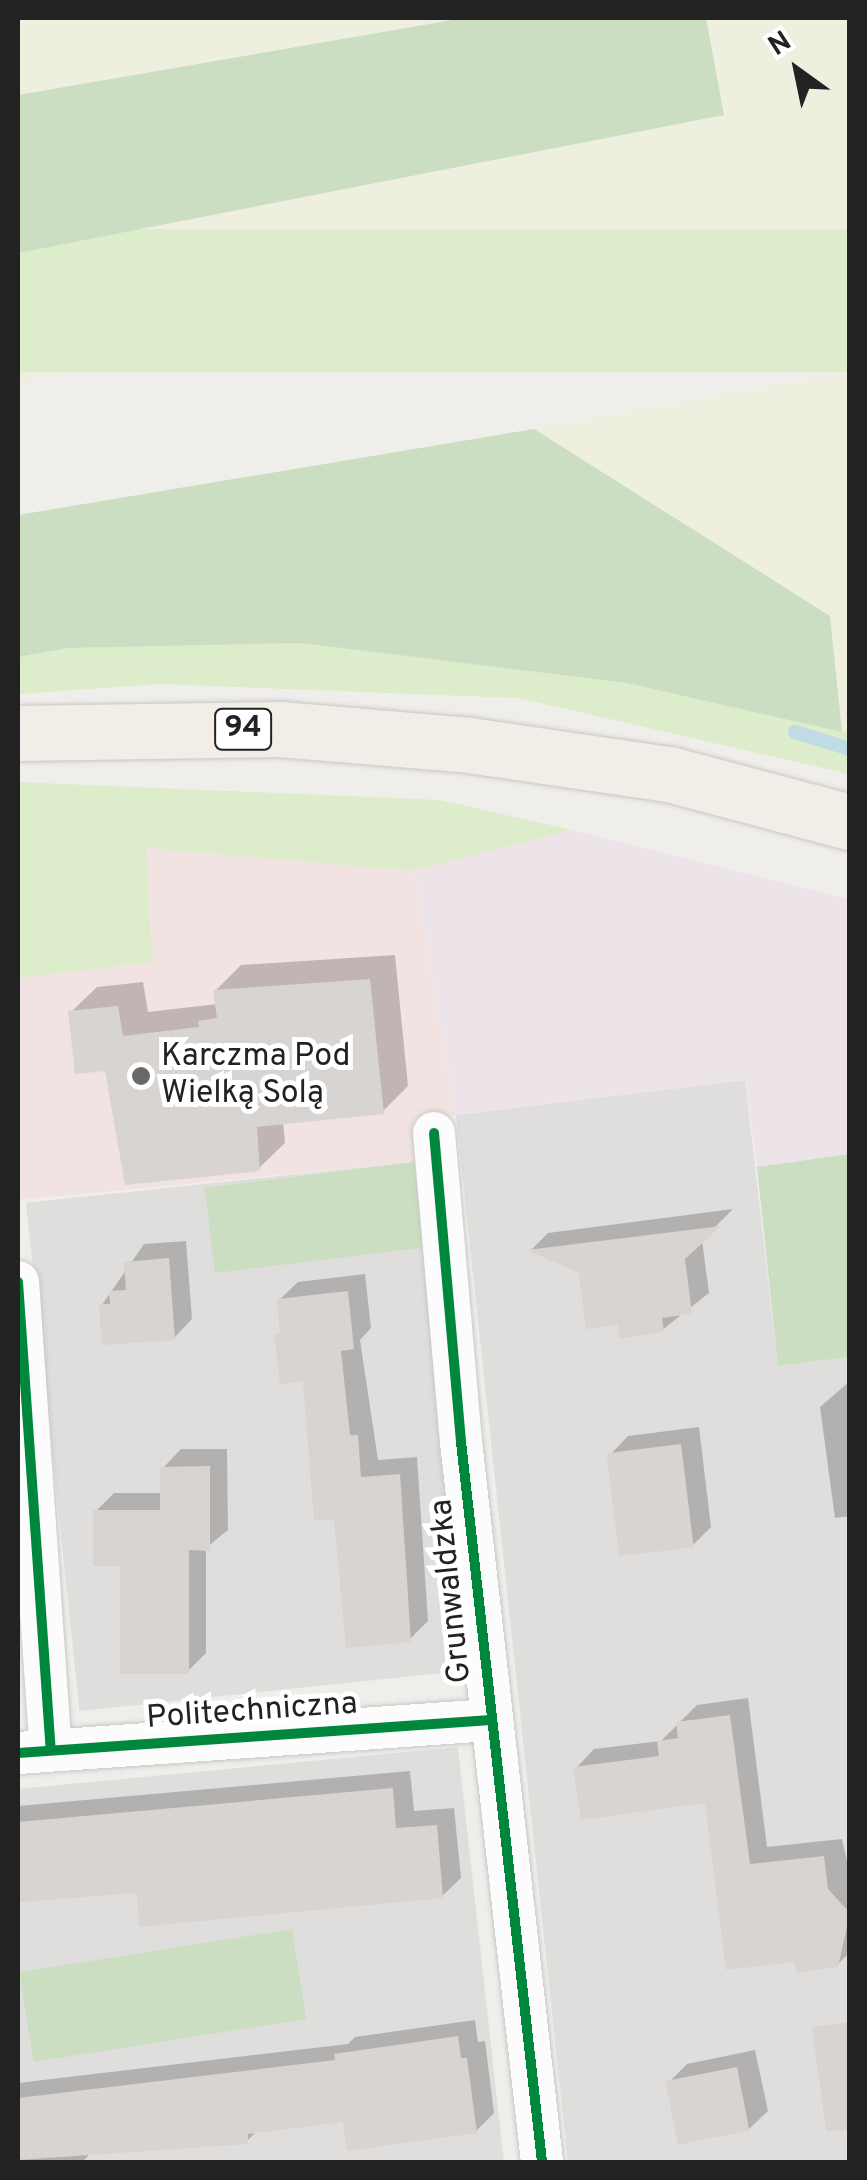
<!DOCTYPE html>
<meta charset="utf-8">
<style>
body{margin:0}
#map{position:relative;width:867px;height:2180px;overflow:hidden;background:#f0eeeb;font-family:Overpass,sans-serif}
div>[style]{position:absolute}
.residential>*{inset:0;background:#dfdedc;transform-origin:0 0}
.commercial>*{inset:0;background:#f1e3e1}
.industrial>*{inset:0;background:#ede4e9}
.farmland>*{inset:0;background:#efefdf}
.grass>*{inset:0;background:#ddeccb;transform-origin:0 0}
.forest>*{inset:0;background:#cbdec1;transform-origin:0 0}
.shadow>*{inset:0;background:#0003}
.stream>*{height:14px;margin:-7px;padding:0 7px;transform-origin:7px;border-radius:7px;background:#bfdbe3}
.building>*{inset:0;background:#d7d4d2;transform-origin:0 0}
.roads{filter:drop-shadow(0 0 2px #c9c8c7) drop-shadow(0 0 2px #c9c8c7)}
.street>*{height:42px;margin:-21px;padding:0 21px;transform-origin:21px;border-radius:21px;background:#fdfcfc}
.primary>*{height:55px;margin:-27.5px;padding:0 27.5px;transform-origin:27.5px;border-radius:27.5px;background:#f3ede7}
.cycleway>*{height:10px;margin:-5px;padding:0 5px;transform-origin:5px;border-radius:5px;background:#00873e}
.dots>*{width:28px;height:28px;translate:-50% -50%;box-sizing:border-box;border:5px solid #fff;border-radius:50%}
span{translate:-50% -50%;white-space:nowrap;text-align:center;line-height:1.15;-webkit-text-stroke:10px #fff;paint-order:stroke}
.shield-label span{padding:2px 8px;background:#fff;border:2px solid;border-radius:8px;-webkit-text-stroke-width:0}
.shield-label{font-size:30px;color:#222;font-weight:700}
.poi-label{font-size:32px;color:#222}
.left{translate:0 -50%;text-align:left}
.street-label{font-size:32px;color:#222}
.frame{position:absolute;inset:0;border:20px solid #222;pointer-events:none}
.north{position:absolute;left:747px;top:20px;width:100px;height:100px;-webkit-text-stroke:8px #fff;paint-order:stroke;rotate:327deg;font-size:28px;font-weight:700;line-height:40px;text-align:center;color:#222}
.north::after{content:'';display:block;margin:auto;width:35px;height:45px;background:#222;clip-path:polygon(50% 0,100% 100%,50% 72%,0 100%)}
</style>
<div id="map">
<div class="residential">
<div style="clip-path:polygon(745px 1080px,778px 1366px,849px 1357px,849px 2162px,568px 2162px,456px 1115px)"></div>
<div style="left:414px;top:1162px;width:511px;height:390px;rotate:84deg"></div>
<div style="clip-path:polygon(458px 1747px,504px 2162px,18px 2162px,18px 1789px)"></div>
</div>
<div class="commercial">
<div style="clip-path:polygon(146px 848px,414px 871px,456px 1115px,415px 1119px,414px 1162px,18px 1200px,18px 978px,152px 962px)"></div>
</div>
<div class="industrial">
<div style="clip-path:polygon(572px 830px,849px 899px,849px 1154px,757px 1167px,745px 1080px,456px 1115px,414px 871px)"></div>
</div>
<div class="farmland">
<div style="clip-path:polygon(18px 18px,464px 18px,18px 95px)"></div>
<div style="clip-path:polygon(706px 18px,849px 18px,849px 229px,18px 383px,18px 253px,723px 115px)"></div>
<div style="clip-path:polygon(849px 372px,849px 733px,842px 732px,829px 616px,534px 429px)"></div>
</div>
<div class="grass">
<div style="left:849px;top:229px;width:143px;height:845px;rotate:90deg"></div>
<div style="clip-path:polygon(301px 643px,627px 683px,849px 733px,849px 774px,518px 698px,159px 684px,18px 694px,18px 657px,69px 648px)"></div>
<div style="clip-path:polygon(18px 782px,440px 800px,572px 830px,414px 871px,146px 848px,152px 962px,18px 978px)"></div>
</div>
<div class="forest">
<div style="clip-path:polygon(464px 18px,706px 18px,724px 115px,18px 253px,18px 95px)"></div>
<div style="clip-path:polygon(534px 429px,830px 616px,842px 732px,627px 683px,301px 643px,69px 648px,18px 657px,18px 515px)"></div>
<div style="clip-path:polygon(849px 1154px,849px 1357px,778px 1366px,757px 1167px)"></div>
<div style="left:414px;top:1162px;width:86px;height:211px;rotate:83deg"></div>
<div style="left:292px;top:1929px;width:91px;height:276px;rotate:81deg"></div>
</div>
<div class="shadow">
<div style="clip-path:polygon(395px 955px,408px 1086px,383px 1111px,283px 1122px,285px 1143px,259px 1168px,107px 1068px,71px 1012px,97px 987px,143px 982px,148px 1012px,217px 1004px,216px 990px,241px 965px)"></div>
<div style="clip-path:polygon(733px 1209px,702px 1240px,709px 1293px,662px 1330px,621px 1322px,581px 1272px,532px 1249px,548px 1233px)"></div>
<div style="clip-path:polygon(186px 1241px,192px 1319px,174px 1338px,102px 1305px,144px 1244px)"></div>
<div style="clip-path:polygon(365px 1274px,371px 1328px,360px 1340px,378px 1460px,417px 1457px,428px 1621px,410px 1639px,336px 1517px,305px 1379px,279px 1300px,298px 1282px)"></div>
<div style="clip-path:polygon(850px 1381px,850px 1516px,835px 1518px,820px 1407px)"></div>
<div style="clip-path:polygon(699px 1427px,711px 1527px,693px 1545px,610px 1455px,628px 1436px)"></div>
<div style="clip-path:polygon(181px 1449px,227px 1449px,228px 1530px,206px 1548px,206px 1653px,188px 1671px,96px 1511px,114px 1493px,163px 1493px,163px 1468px)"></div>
<div style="clip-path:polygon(748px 1698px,767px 1847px,842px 1839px,850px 1875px,850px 1952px,837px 1965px,797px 1959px,707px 1800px,576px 1768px,594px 1749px,661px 1741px,697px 1705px)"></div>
<div style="clip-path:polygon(410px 1771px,414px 1811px,454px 1808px,461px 1878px,442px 1896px,139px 1890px,18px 1901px,18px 1806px)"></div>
<div style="clip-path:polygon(475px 2020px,478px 2042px,485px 2041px,494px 2113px,476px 2131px,345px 2119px,258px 2130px,247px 2141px,93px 2151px,82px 2162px,18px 2162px,18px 2083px,348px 2044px,355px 2037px)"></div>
<div style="clip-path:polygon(755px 2050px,768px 2111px,749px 2129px,668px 2083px,687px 2064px)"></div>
</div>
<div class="stream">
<div style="left:795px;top:732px;width:58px;rotate:17.2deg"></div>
</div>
<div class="building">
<div style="clip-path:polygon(370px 979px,384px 1114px,257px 1127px,260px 1171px,125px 1185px,105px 1071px,75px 1074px,68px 1011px,118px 1006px,123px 1036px,199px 1027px,198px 1021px,217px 1018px,213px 990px)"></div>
<div style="clip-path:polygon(721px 1226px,685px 1259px,692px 1314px,662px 1318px,664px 1332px,619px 1339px,618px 1325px,586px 1329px,579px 1273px,527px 1250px)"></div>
<div style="clip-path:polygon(169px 1258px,175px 1340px,102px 1345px,99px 1304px,110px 1304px,109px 1291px,126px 1290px,124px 1262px)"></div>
<div style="clip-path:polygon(348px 1291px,354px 1349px,341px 1351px,350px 1435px,358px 1435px,361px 1477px,400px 1474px,411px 1642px,346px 1648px,334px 1520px,314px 1520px,303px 1381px,280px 1384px,274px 1334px,280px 1333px,277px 1299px)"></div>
<div style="left:681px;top:1444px;width:104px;height:75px;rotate:83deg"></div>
<div style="clip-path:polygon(210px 1466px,210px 1551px,189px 1550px,189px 1674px,120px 1674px,120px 1566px,93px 1566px,93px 1510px,160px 1510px,160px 1467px)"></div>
<div style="clip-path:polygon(730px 1715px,750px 1864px,824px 1856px,828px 1889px,850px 1913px,838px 1967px,796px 1973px,795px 1962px,726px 1970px,705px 1803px,581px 1820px,573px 1767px,659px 1756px,657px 1741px,678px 1738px,676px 1722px)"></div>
<div style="clip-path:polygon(393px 1788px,396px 1828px,437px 1825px,443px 1898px,139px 1927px,137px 1893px,18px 1902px,18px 1822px)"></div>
<div style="clip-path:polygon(850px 2022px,850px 2130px,826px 2131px,812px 2027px)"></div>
<div style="clip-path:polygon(458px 2036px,461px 2058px,467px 2058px,477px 2133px,347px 2151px,343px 2122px,248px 2134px,248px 2144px,18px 2160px,18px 2098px,335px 2060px,334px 2054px)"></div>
<div style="left:737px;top:2067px;width:65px;height:73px;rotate:79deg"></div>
</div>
<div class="roads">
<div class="street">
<div style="left:434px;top:1133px;width:310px;rotate:85deg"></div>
<div style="left:461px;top:1442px;width:725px;rotate:83.58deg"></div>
<div style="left:18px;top:1282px;width:468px;rotate:86deg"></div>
<div style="left:18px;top:1753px;width:474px;rotate:-4deg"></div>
</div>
<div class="primary">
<div style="left:18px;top:733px;width:262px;rotate:-0.9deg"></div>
<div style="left:280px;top:729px;width:190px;rotate:4.8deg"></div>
<div style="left:469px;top:745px;width:202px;rotate:8.3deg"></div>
<div style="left:669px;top:774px;width:187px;rotate:14.9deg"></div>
</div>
</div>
<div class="cycleway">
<div style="left:434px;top:1133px;width:310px;rotate:85deg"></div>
<div style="left:461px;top:1442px;width:725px;rotate:83.58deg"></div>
<div style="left:18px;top:1282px;width:468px;rotate:86deg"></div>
<div style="left:18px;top:1753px;width:474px;rotate:-4deg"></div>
</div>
<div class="dots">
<div style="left:141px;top:1076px;background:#6a6968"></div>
</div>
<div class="shield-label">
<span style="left:243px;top:729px">94</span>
</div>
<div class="poi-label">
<span class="left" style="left:161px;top:1076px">Karczma Pod<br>Wielką Solą</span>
</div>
<div class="street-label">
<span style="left:452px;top:1591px;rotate:-96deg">Grunwaldzka</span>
<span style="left:252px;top:1712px;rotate:-4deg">Politechniczna</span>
</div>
<div class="frame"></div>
<div class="north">N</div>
</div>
